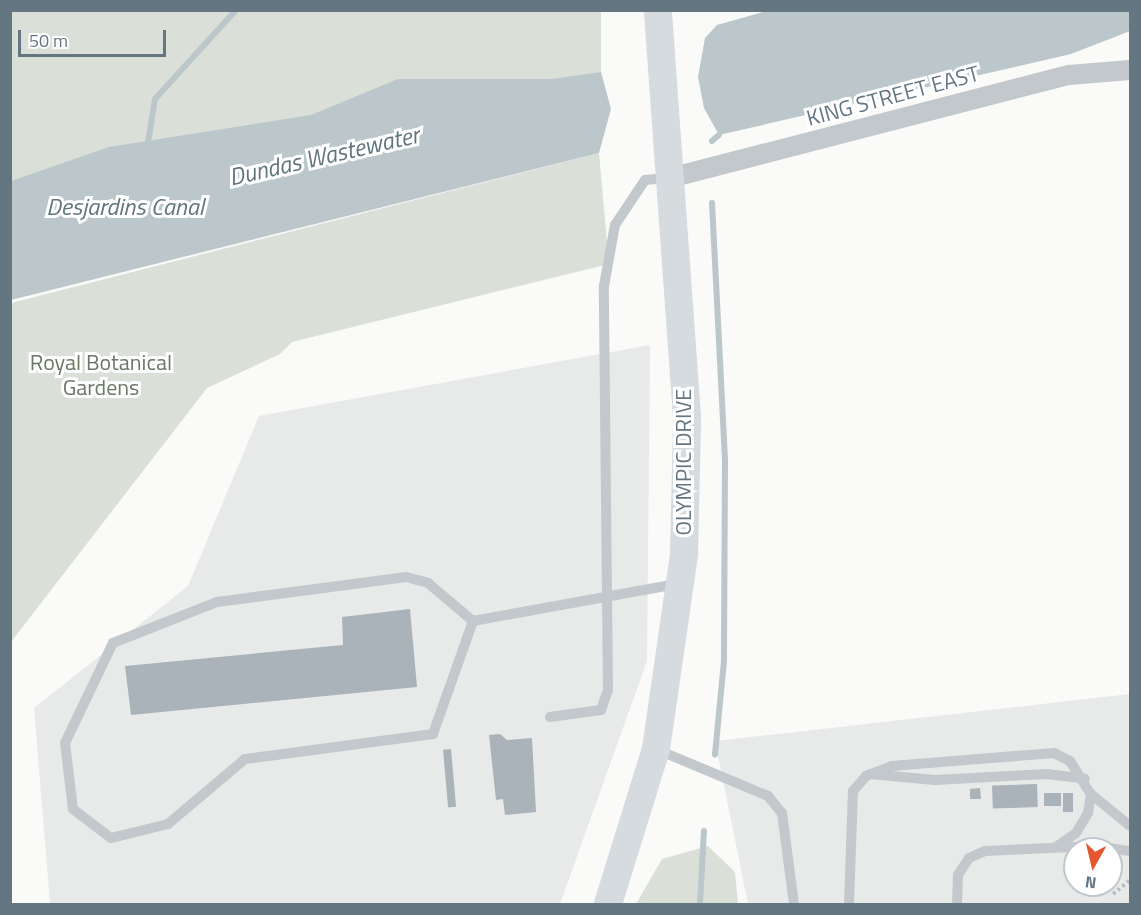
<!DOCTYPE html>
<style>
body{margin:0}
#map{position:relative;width:1141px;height:915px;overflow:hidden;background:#fafaf8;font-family:"Titillium Web",sans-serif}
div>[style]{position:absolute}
.built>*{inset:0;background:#e8e9e9}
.green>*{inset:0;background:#dadfd7}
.water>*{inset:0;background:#bbc7cb}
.stream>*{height:6px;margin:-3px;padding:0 3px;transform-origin:3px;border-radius:3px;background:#bbc7cb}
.building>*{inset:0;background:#aab3b9;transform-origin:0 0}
.path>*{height:4px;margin-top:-2px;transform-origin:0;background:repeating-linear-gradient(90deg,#bbbfc2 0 3px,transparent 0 6px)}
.lane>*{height:10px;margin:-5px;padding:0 5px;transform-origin:5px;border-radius:5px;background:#c3c8cc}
.street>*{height:20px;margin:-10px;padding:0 10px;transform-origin:10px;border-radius:10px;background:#c3c8cc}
.secondary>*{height:28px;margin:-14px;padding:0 14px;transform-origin:14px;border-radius:14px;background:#d6dbdf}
span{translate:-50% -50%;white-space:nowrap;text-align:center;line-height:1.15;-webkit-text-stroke:6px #fff;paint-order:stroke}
.street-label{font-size:22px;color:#657683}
.park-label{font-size:22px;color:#687a64}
.water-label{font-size:24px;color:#60757c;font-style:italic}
.frame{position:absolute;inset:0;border:12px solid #657683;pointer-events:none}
.north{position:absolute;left:1063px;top:837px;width:60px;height:60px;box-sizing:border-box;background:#fff;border:2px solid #c1c8cd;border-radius:50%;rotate:188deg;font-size:16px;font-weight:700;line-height:24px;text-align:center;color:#657683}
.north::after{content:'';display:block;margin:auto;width:21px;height:27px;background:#e4572e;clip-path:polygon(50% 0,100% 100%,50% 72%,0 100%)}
.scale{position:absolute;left:18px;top:30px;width:148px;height:27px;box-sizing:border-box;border:3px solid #657683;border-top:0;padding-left:8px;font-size:18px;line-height:21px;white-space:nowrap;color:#657683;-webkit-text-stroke:4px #fff;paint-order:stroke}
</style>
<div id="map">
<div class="built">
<div style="clip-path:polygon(650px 345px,647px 661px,560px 904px,50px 904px,34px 708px,188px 586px,259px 416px)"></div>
<div style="clip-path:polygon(evenodd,1130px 694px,1130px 904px,748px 904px,715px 741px,1130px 694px,1075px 849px,1111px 849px,1111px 885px,1075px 885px,1075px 849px)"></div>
</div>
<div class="green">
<div style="clip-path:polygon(11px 11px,601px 11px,601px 72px,11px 211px)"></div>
<div style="clip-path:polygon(599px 153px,609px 264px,292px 342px,280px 354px,207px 388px,11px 642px,11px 303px)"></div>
<div style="clip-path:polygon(708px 846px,735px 872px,738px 904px,636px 904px,662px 859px)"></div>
</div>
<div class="water">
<div style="clip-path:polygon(767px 11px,1130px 11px,1130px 31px,1071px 54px,719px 135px,704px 108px,698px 77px,705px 38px,717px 25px)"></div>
<div style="clip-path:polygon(601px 72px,611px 109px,599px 153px,11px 300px,11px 181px,109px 147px,311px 115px,398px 79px,552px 79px)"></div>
</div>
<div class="stream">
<div style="left:712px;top:141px;width:9px;rotate:-41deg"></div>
<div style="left:147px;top:149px;width:51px;rotate:-80.9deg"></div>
<div style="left:155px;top:99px;width:120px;rotate:-47.7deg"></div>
<div style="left:712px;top:203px;width:259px;rotate:87.1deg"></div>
<div style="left:725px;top:462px;width:199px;rotate:90.3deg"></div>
<div style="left:724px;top:661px;width:94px;rotate:95.5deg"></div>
<div style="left:700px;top:904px;width:73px;rotate:-86.9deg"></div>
</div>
<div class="building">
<div style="clip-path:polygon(410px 609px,417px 687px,131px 715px,125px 666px,343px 645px,342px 617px)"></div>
<div style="clip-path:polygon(500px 734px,507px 740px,532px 738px,536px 812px,505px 815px,503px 799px,496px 800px,489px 735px)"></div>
<div style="left:451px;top:749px;width:58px;height:8px;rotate:85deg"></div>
<div style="left:1037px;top:784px;width:23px;height:45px;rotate:88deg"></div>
<div style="clip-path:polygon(980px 788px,981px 799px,970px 799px,970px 789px)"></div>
<div style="left:1061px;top:793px;width:13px;height:17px;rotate:90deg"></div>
<div style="left:1063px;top:793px;width:10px;height:19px"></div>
</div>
<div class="path">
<div style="left:1113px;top:894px;width:22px;rotate:-39deg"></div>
</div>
<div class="lane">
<div style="left:406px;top:577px;width:23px;rotate:15deg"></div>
<div style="left:428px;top:583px;width:59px;rotate:40.2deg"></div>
<div style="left:473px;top:621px;width:120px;rotate:109.5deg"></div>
<div style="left:433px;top:734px;width:190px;rotate:172.4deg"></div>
<div style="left:245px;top:759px;width:101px;rotate:139.8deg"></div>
<div style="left:168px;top:824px;width:59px;rotate:166.2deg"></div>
<div style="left:111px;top:838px;width:48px;rotate:-142.7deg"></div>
<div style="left:73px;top:809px;width:66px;rotate:-96.9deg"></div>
<div style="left:65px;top:743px;width:111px;rotate:-64.4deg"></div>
<div style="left:113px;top:643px;width:112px;rotate:-21.5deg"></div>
<div style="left:217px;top:602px;width:191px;rotate:-7.5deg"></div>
<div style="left:473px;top:621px;width:207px;rotate:-10.3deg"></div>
<div style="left:550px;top:717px;width:51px;rotate:-7.8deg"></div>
<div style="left:601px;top:710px;width:21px;rotate:-71deg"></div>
<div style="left:608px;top:690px;width:404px;rotate:-90.6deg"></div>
<div style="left:604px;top:286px;width:62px;rotate:-79.8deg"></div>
<div style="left:615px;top:225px;width:54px;rotate:-56.3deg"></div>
<div style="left:645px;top:180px;width:25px;rotate:-5deg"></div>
<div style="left:658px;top:750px;width:119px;rotate:22.7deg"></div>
<div style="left:768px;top:796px;width:22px;rotate:51deg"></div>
<div style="left:782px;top:813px;width:92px;rotate:82.5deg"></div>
<div style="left:870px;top:774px;width:65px;rotate:5.3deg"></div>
<div style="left:935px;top:780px;width:112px;rotate:-3.1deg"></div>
<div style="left:1047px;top:774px;width:38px;rotate:7deg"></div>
<div style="left:1056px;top:847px;width:24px;rotate:-35deg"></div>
<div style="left:1076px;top:833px;width:23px;rotate:-59deg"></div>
<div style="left:1088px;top:813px;width:19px;rotate:-81deg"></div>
<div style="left:849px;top:904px;width:113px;rotate:-88deg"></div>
<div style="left:853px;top:791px;width:20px;rotate:-49deg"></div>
<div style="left:866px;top:776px;width:28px;rotate:-21deg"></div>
<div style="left:892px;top:766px;width:163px;rotate:-4.6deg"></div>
<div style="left:1054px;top:753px;width:18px;rotate:27deg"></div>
<div style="left:1070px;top:761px;width:39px;rotate:58deg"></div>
<div style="left:1091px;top:794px;width:50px;rotate:39.4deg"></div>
<div style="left:957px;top:904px;width:29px;rotate:-88deg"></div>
<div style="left:958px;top:875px;width:20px;rotate:-57deg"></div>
<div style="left:969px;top:858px;width:17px;rotate:-24deg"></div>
<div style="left:985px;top:851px;width:112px;rotate:-2.6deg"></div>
<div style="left:1097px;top:846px;width:33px;rotate:9deg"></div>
</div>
<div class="street">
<div style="left:670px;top:178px;width:412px;rotate:-14.5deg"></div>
<div style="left:1069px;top:75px;width:61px;rotate:-4.7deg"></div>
</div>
<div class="secondary">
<div style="left:608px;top:904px;width:162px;rotate:-72.8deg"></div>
<div style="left:656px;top:749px;width:197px;rotate:-81.8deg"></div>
<div style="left:684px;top:554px;width:137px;rotate:-88.7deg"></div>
<div style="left:687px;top:417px;width:408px;rotate:-94.1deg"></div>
</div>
<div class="street-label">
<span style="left:893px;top:96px;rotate:-15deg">KING STREET EAST</span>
<span style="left:684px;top:462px;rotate:-90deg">OLYMPIC DRIVE</span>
</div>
<div class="park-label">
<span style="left:101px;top:375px">Royal Botanical<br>Gardens</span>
</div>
<div class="water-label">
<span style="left:324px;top:156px;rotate:-13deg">Dundas Wastewater</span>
<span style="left:125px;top:207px">Desjardins Canal</span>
</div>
<div class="frame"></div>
<div class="north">N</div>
<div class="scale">50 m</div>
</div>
